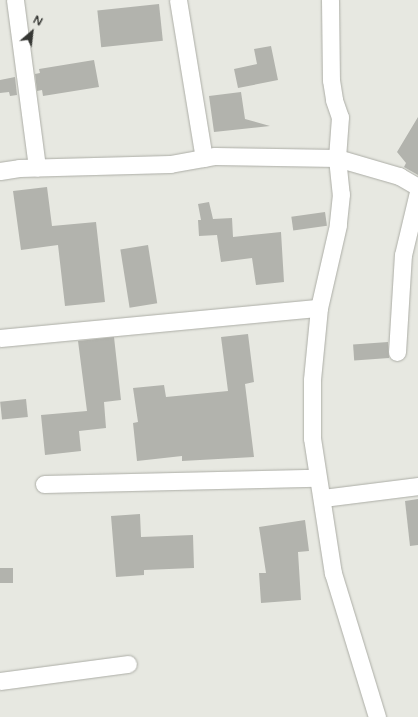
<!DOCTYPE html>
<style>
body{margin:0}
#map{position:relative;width:418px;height:717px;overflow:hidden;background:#e7e8e1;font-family:"Varela Round",sans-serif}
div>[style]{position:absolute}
.building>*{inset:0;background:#b2b3ad;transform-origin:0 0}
.roads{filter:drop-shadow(0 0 1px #acada6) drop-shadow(0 0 1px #acada6)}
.street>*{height:17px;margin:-8.5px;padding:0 8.5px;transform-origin:8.5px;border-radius:8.5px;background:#fff}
span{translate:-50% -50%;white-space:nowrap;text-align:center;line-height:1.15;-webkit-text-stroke:3px #e7e8e1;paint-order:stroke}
.north{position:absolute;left:12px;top:12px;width:40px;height:40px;-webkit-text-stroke:3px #e7e8e1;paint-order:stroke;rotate:28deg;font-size:11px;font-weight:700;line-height:16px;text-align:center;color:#363734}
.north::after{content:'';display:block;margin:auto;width:14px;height:18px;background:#363734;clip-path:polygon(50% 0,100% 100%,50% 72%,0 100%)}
</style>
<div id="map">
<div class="building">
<div style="left:159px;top:4px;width:37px;height:62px;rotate:84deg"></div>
<div style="clip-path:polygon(271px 46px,278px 80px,238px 88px,234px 69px,257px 64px,254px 49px)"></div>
<div style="clip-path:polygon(94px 60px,99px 87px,43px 96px,42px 90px,37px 91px,35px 74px,40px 73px,39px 69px)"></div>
<div style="clip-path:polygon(15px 77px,17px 95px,10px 96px,9px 92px,0 93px,0 80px)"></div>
<div style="clip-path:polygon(241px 92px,245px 119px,270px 126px,214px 132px,209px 96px)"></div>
<div style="clip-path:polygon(418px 117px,418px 175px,404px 167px,406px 163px,397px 152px)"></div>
<div style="clip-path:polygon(47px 187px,52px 226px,96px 222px,105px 302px,65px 306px,58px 245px,21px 250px,13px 191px)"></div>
<div style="clip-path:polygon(209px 202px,213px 219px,232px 218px,233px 237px,281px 232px,284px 282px,256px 285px,252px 258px,221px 262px,217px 235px,199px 236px,198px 220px,201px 220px,198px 204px)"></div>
<div style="left:325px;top:212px;width:14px;height:34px;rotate:82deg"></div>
<div style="left:148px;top:245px;width:59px;height:28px;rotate:81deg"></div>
<div style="clip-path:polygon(248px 334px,254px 382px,245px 384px,254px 457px,182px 461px,182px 456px,137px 461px,133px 423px,138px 422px,133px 388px,164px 385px,166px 397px,228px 391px,221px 337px)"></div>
<div style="clip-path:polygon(114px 337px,121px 400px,104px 402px,106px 428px,79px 431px,81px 451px,45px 455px,41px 415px,87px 411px,78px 341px)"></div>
<div style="left:388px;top:342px;width:16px;height:35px;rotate:86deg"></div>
<div style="left:26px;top:399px;width:18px;height:26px;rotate:84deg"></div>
<div style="clip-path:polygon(418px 499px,418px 545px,410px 546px,405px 501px)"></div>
<div style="clip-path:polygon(140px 514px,141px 537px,193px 535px,194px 568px,144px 570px,144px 575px,116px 577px,111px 516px)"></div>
<div style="clip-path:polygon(305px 520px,309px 551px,298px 552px,301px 600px,261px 603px,259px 573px,266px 573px,259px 527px)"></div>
<div style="left:13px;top:568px;width:15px;height:13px;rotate:90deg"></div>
</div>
<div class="roads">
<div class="street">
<div style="left:15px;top:0;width:169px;rotate:82.5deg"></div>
<div style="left:178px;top:0;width:160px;rotate:80.7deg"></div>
<div style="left:330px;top:0;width:80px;rotate:89.3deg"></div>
<div style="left:331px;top:80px;width:20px;rotate:81deg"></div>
<div style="left:334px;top:100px;width:18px;rotate:71deg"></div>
<div style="left:340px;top:117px;width:41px;rotate:94.2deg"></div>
<div style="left:337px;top:158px;width:36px;rotate:84deg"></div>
<div style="left:341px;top:194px;width:31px;rotate:96deg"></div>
<div style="left:338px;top:225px;width:85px;rotate:102.9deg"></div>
<div style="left:319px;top:308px;width:72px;rotate:95.6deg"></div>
<div style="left:312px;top:380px;width:58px;rotate:90deg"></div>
<div style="left:312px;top:438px;width:137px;rotate:81.2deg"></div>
<div style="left:333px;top:573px;width:151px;rotate:73deg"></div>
<div style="left:0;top:171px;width:19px;rotate:-9deg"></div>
<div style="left:19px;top:168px;width:151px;rotate:-1.5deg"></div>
<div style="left:170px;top:164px;width:46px;rotate:-10.1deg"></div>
<div style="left:215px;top:156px;width:122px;rotate:0.9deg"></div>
<div style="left:337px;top:158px;width:65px;rotate:16.2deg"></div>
<div style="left:399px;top:176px;width:22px;rotate:30deg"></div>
<div style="left:0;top:338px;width:320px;rotate:-5.4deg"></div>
<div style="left:397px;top:352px;width:97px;rotate:-86.5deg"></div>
<div style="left:403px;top:255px;width:65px;rotate:-76.6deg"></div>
<div style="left:44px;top:484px;width:272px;rotate:-1.3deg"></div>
<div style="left:323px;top:498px;width:96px;rotate:-7.2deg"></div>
<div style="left:0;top:681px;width:129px;rotate:-7.6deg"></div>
</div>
</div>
<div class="north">N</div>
</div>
